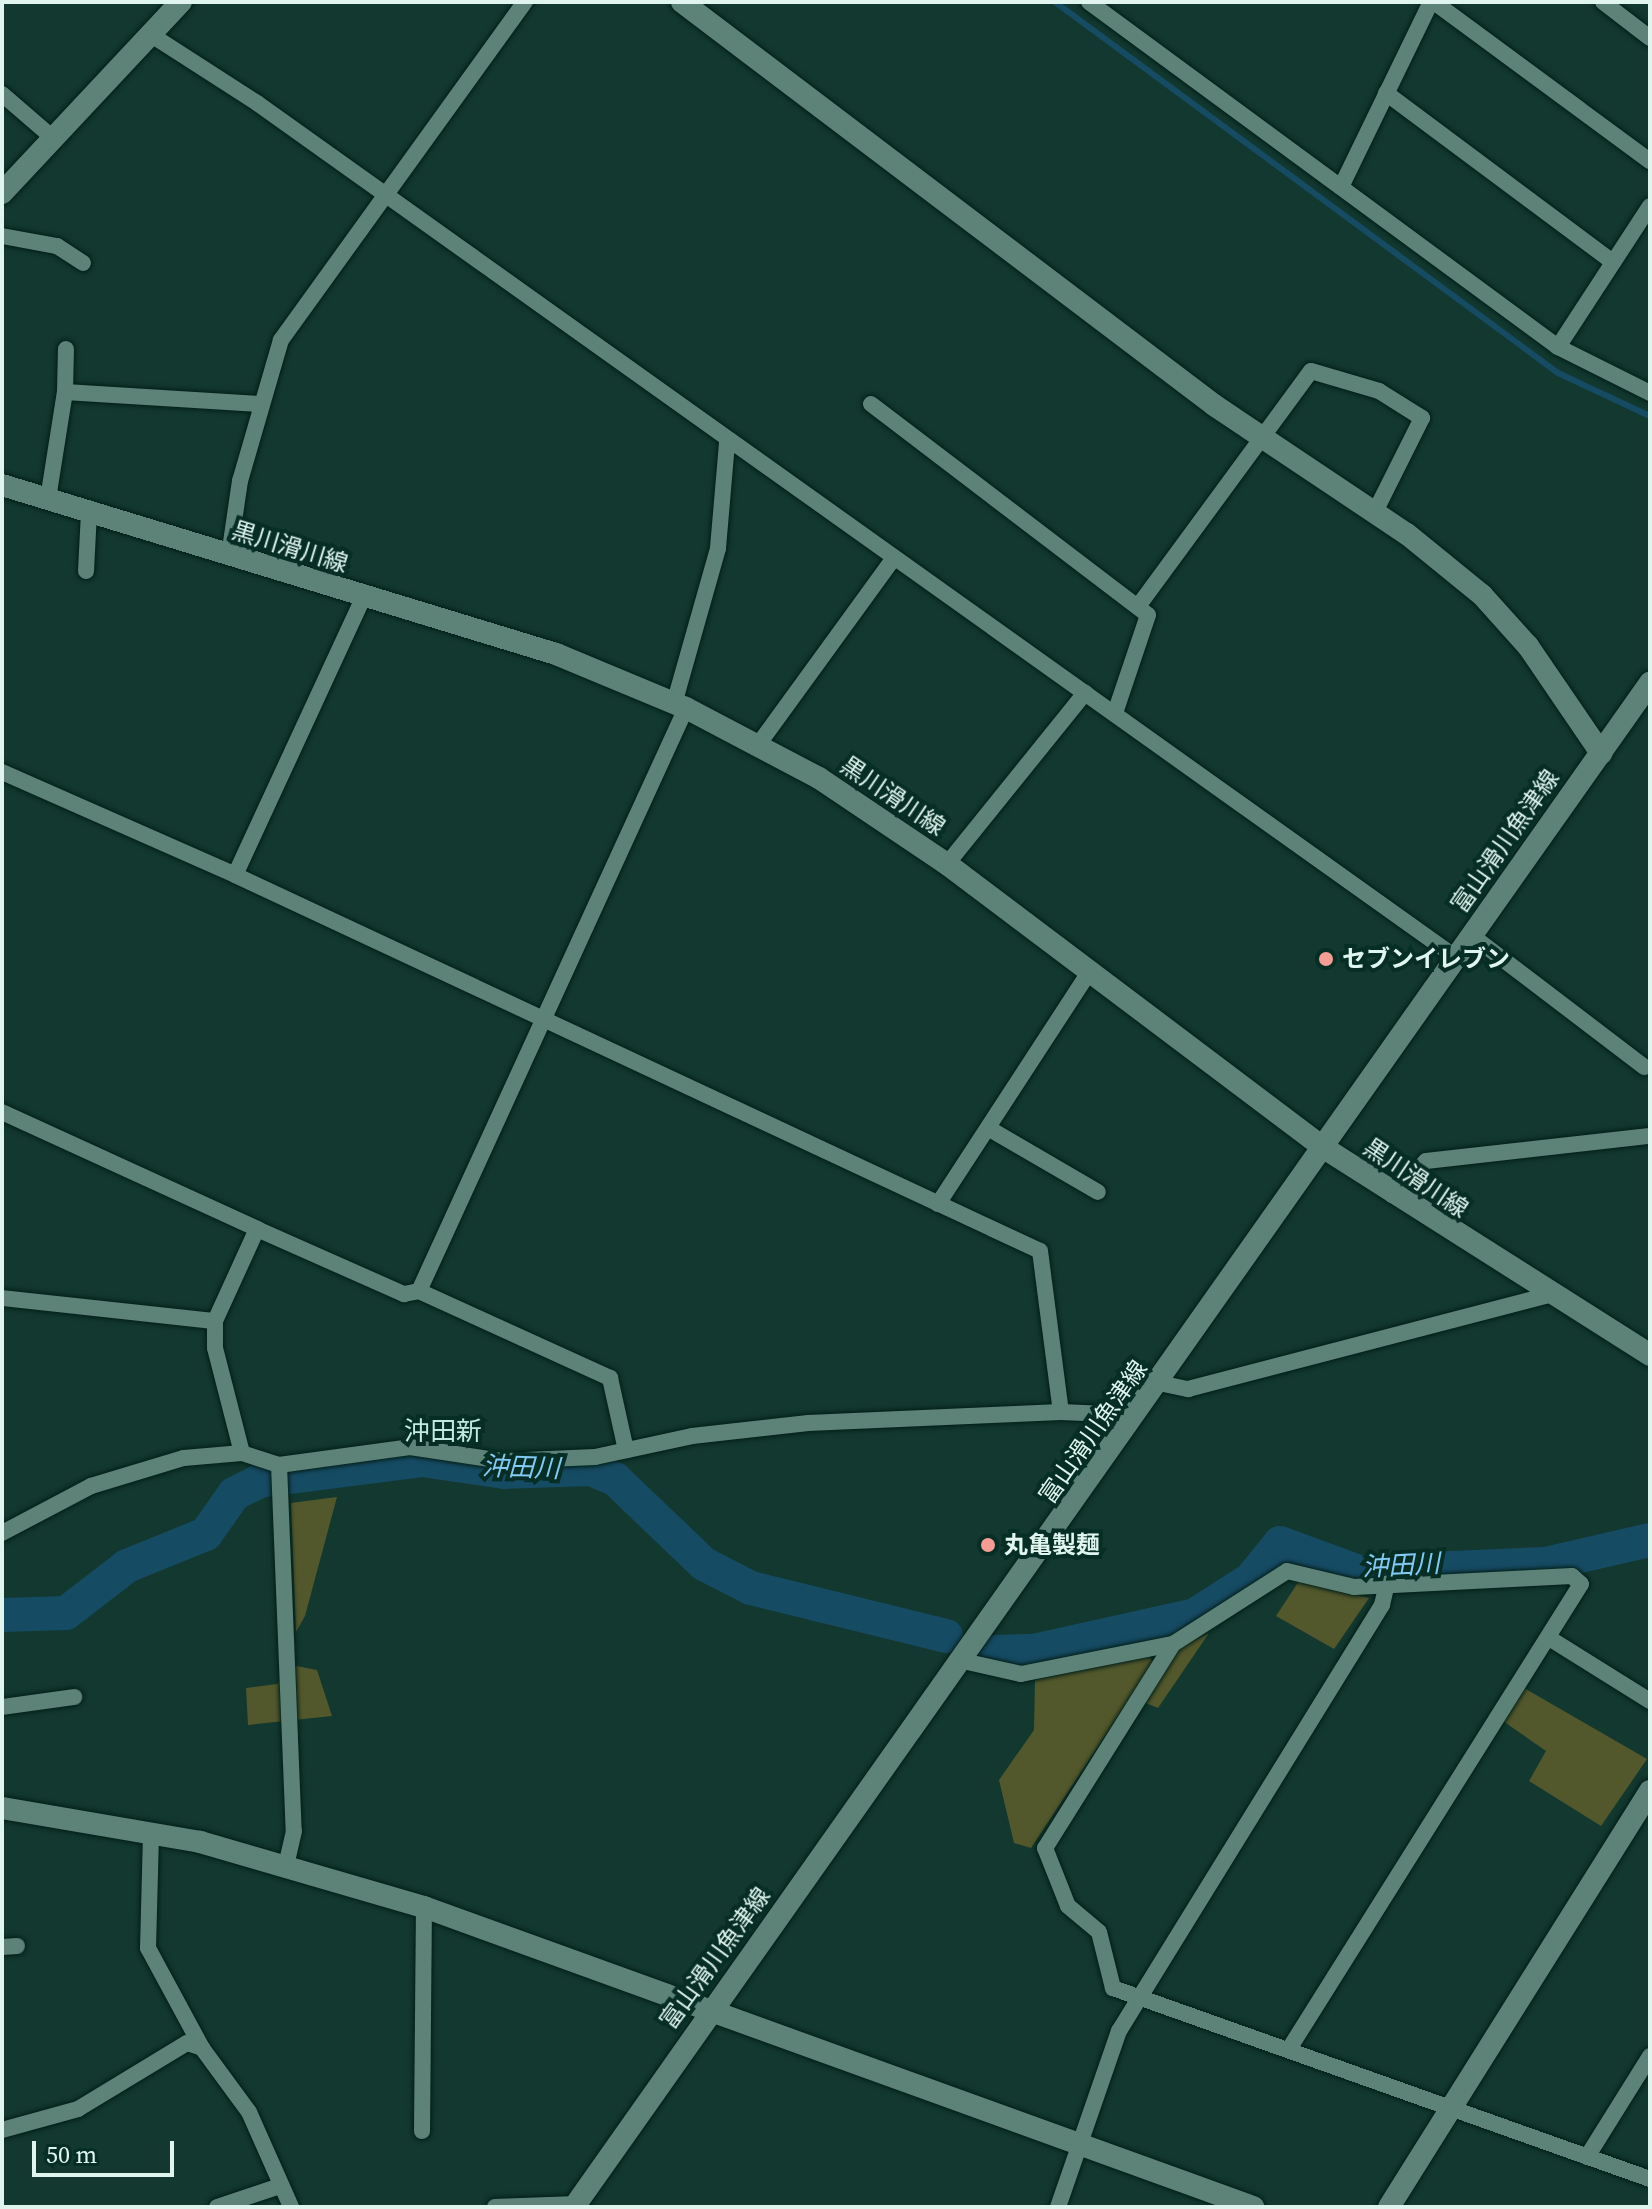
<!DOCTYPE html>
<meta charset="utf-8">
<style>
body{margin:0}
#map{position:relative;width:1652px;height:2209px;overflow:hidden;background:#12382f;font-family:"Source Serif 4","Noto Sans JP",serif}
div>[style]{position:absolute}
.green>*{inset:0;background:#53582c}
.stream>*{height:6px;margin:-3px;padding:0 3px;transform-origin:3px;border-radius:3px;background:#164b64}
.river>*{height:34px;margin:-17px;padding:0 17px;transform-origin:17px;border-radius:17px;background:#164b64}
.roads{filter:drop-shadow(0 0 2px #021e17) drop-shadow(0 0 2px #021e17)}
.street>*{height:16px;margin:-8px;padding:0 8px;transform-origin:8px;border-radius:8px;background:#5d8378}
.secondary>*{height:22px;margin:-11px;padding:0 11px;transform-origin:11px;border-radius:11px;background:#5d8378}
.dots>*{width:22px;height:22px;translate:-50% -50%;box-sizing:border-box;border:4px solid #062e25;border-radius:50%}
span{translate:-50% -50%;white-space:nowrap;text-align:center;line-height:1.15;-webkit-text-stroke:8px #062e25;paint-order:stroke}
.street-label{font-size:24px;color:#e1f5ef}
.poi-label{font-size:24px;color:#e1f5ef;font-weight:700}
.left{translate:0 -50%;text-align:left}
.neighbourhood-label{font-size:26px;color:#c1ebde}
.water-label{font-size:26px;color:#82cbf4;font-style:italic}
.frame{position:absolute;inset:0;border:4px solid #e1f5ef;pointer-events:none}
.scale{position:absolute;left:32px;top:2141px;width:142px;height:36px;box-sizing:border-box;border:4px solid #e1f5ef;border-top:0;padding-left:10px;font-size:24px;line-height:28px;white-space:nowrap;color:#e1f5ef;-webkit-text-stroke:6px #062e25;paint-order:stroke}
</style>
<div id="map">
<div class="green">
<div style="clip-path:polygon(337px 1497px,305px 1616px,296px 1632px,291px 1503px)"></div>
<div style="clip-path:polygon(1299px 1581px,1369px 1598px,1334px 1649px,1276px 1616px)"></div>
<div style="clip-path:polygon(1209px 1633px,1158px 1708px,1143px 1702px,1176px 1649px)"></div>
<div style="clip-path:polygon(1149px 1655px,1153px 1663px,1031px 1848px,1014px 1843px,999px 1780px,1034px 1730px,1035px 1680px)"></div>
<div style="clip-path:polygon(296px 1666px,317px 1670px,332px 1716px,248px 1725px,246px 1688px,277px 1684px)"></div>
<div style="clip-path:polygon(1524px 1688px,1647px 1759px,1601px 1826px,1529px 1781px,1546px 1751px,1503px 1721px)"></div>
</div>
<div class="stream">
<div style="left:1055px;top:2px;width:625px;rotate:36.41deg"></div>
<div style="left:1558px;top:373px;width:102px;rotate:25.1deg"></div>
</div>
<div class="river">
<div style="left:2px;top:1615px;width:64px;rotate:-1.8deg"></div>
<div style="left:66px;top:1613px;width:77px;rotate:-37.6deg"></div>
<div style="left:127px;top:1566px;width:85px;rotate:-22.1deg"></div>
<div style="left:206px;top:1534px;width:49px;rotate:-55deg"></div>
<div style="left:234px;top:1494px;width:28px;rotate:-27deg"></div>
<div style="left:259px;top:1481px;width:164px;rotate:-7.3deg"></div>
<div style="left:422px;top:1460px;width:83px;rotate:8.3deg"></div>
<div style="left:504px;top:1472px;width:87px;rotate:-2deg"></div>
<div style="left:591px;top:1469px;width:26px;rotate:23deg"></div>
<div style="left:615px;top:1479px;width:123px;rotate:43.7deg"></div>
<div style="left:704px;top:1564px;width:53px;rotate:27.1deg"></div>
<div style="left:751px;top:1588px;width:201px;rotate:13.8deg"></div>
<div style="left:995px;top:1652px;width:38px;rotate:-2deg"></div>
<div style="left:1033px;top:1651px;width:166px;rotate:-12.5deg"></div>
<div style="left:1195px;top:1615px;width:67px;rotate:-32.7deg"></div>
<div style="left:1251px;top:1579px;width:46px;rotate:-51.1deg"></div>
<div style="left:1280px;top:1543px;width:84px;rotate:20.2deg"></div>
<div style="left:1359px;top:1572px;width:186px;rotate:-2.5deg"></div>
<div style="left:1545px;top:1564px;width:108px;rotate:-12.9deg"></div>
</div>
<div class="roads">
<div class="street">
<div style="left:1089px;top:2px;width:582px;rotate:36.34deg"></div>
<div style="left:1558px;top:347px;width:103px;rotate:26.6deg"></div>
<div style="left:1434px;top:2px;width:268px;rotate:36.4deg"></div>
<div style="left:1603px;top:2px;width:59px;rotate:37.5deg"></div>
<div style="left:150px;top:34px;width:127px;rotate:32.8deg"></div>
<div style="left:257px;top:103px;width:1471px;rotate:35.48deg"></div>
<div style="left:1386px;top:93px;width:283px;rotate:36.7deg"></div>
<div style="left:2px;top:94px;width:67px;rotate:40.8deg"></div>
<div style="left:1341px;top:187px;width:206px;rotate:-64.1deg"></div>
<div style="left:2px;top:236px;width:56px;rotate:10.3deg"></div>
<div style="left:57px;top:246px;width:31px;rotate:33deg"></div>
<div style="left:1558px;top:347px;width:168px;rotate:-56.9deg"></div>
<div style="left:65px;top:392px;width:43px;rotate:-88.7deg"></div>
<div style="left:871px;top:404px;width:348px;rotate:37.3deg"></div>
<div style="left:1148px;top:615px;width:103px;rotate:108.6deg"></div>
<div style="left:48px;top:499px;width:108px;rotate:-81deg"></div>
<div style="left:65px;top:392px;width:195px;rotate:3.5deg"></div>
<div style="left:229px;top:556px;width:76px;rotate:-81.7deg"></div>
<div style="left:240px;top:481px;width:147px;rotate:-73.8deg"></div>
<div style="left:281px;top:340px;width:417px;rotate:-54.2deg"></div>
<div style="left:86px;top:571px;width:59px;rotate:-87.1deg"></div>
<div style="left:364px;top:596px;width:307px;rotate:114.8deg"></div>
<div style="left:235px;top:875px;width:888px;rotate:25.04deg"></div>
<div style="left:1040px;top:1251px;width:162px;rotate:82.6deg"></div>
<div style="left:1139px;top:605px;width:290px;rotate:-53.7deg"></div>
<div style="left:1311px;top:371px;width:71px;rotate:16.4deg"></div>
<div style="left:1379px;top:391px;width:51px;rotate:32.1deg"></div>
<div style="left:1422px;top:418px;width:105px;rotate:116.6deg"></div>
<div style="left:674px;top:704px;width:162px;rotate:-74.2deg"></div>
<div style="left:718px;top:548px;width:106px;rotate:-85.1deg"></div>
<div style="left:758px;top:745px;width:231px;rotate:-54deg"></div>
<div style="left:2px;top:772px;width:255px;rotate:23.8deg"></div>
<div style="left:947px;top:864px;width:220px;rotate:-51.1deg"></div>
<div style="left:1471px;top:935px;width:218px;rotate:37.3deg"></div>
<div style="left:2px;top:1112px;width:281px;rotate:24.6deg"></div>
<div style="left:988px;top:1128px;width:127px;rotate:30.2deg"></div>
<div style="left:1392px;top:1195px;width:48px;rotate:-45deg"></div>
<div style="left:1426px;top:1161px;width:225px;rotate:-6.4deg"></div>
<div style="left:938px;top:1204px;width:277px;rotate:-56.9deg"></div>
<div style="left:419px;top:1291px;width:641px;rotate:-65.39deg"></div>
<div style="left:2px;top:1298px;width:214px;rotate:6.2deg"></div>
<div style="left:1159px;top:1383px;width:30px;rotate:12deg"></div>
<div style="left:1188px;top:1389px;width:372px;rotate:-14.6deg"></div>
<div style="left:242px;top:1453px;width:108px;rotate:-104.4deg"></div>
<div style="left:215px;top:1348px;width:27px;rotate:-90deg"></div>
<div style="left:215px;top:1321px;width:101px;rotate:-65.5deg"></div>
<div style="left:257px;top:1229px;width:161px;rotate:23.9deg"></div>
<div style="left:404px;top:1294px;width:15px;rotate:-11deg"></div>
<div style="left:419px;top:1291px;width:210px;rotate:24.5deg"></div>
<div style="left:610px;top:1378px;width:74px;rotate:77.5deg"></div>
<div style="left:279px;top:1465px;width:366px;rotate:87.7deg"></div>
<div style="left:294px;top:1831px;width:36px;rotate:103deg"></div>
<div style="left:2px;top:1533px;width:101px;rotate:-27.8deg"></div>
<div style="left:91px;top:1486px;width:97px;rotate:-16.8deg"></div>
<div style="left:184px;top:1458px;width:58px;rotate:-4.9deg"></div>
<div style="left:242px;top:1453px;width:39px;rotate:18deg"></div>
<div style="left:279px;top:1465px;width:132px;rotate:-7.8deg"></div>
<div style="left:410px;top:1447px;width:94px;rotate:8.6deg"></div>
<div style="left:503px;top:1461px;width:92px;rotate:-2.5deg"></div>
<div style="left:595px;top:1457px;width:99px;rotate:-12.2deg"></div>
<div style="left:692px;top:1436px;width:117px;rotate:-6.4deg"></div>
<div style="left:808px;top:1423px;width:253px;rotate:-2.5deg"></div>
<div style="left:1061px;top:1412px;width:46px;rotate:2.5deg"></div>
<div style="left:1107px;top:1414px;width:25px;rotate:26deg"></div>
<div style="left:1549px;top:1638px;width:119px;rotate:32deg"></div>
<div style="left:1173px;top:1644px;width:241px;rotate:122.1deg"></div>
<div style="left:1045px;top:1848px;width:62px;rotate:68.4deg"></div>
<div style="left:1068px;top:1906px;width:40px;rotate:40deg"></div>
<div style="left:1099px;top:1932px;width:58px;rotate:76deg"></div>
<div style="left:1113px;top:1988px;width:570px;rotate:19.58deg"></div>
<div style="left:963px;top:1661px;width:59px;rotate:12.6deg"></div>
<div style="left:1021px;top:1674px;width:155px;rotate:-11.2deg"></div>
<div style="left:1173px;top:1644px;width:135px;rotate:-32.6deg"></div>
<div style="left:1287px;top:1571px;width:69px;rotate:13.4deg"></div>
<div style="left:1354px;top:1587px;width:218px;rotate:-2.9deg"></div>
<div style="left:1572px;top:1576px;width:12px;rotate:42deg"></div>
<div style="left:1581px;top:1584px;width:549px;rotate:122.13deg"></div>
<div style="left:2px;top:1707px;width:73px;rotate:-7.9deg"></div>
<div style="left:151px;top:1834px;width:114px;rotate:91.5deg"></div>
<div style="left:148px;top:1948px;width:114px;rotate:61.6deg"></div>
<div style="left:2px;top:1947px;width:15px;rotate:-4deg"></div>
<div style="left:2px;top:2130px;width:79px;rotate:-15.4deg"></div>
<div style="left:78px;top:2109px;width:127px;rotate:-31.2deg"></div>
<div style="left:187px;top:2043px;width:16px;rotate:18deg"></div>
<div style="left:202px;top:2048px;width:79px;rotate:53.7deg"></div>
<div style="left:249px;top:2112px;width:104px;rotate:66.1deg"></div>
<div style="left:422px;top:2131px;width:224px;rotate:-89.5deg"></div>
<div style="left:1587px;top:2157px;width:119px;rotate:-58deg"></div>
<div style="left:217px;top:2207px;width:66px;rotate:-18.4deg"></div>
<div style="left:495px;top:2207px;width:81px;rotate:-2.1deg"></div>
<div style="left:1058px;top:2207px;width:186px;rotate:-70.9deg"></div>
<div style="left:1119px;top:2031px;width:501px;rotate:-58.31deg"></div>
<div style="left:1382px;top:1605px;width:22px;rotate:-77deg"></div>
</div>
<div class="secondary">
<div style="left:682px;top:2px;width:667px;rotate:37.14deg"></div>
<div style="left:1214px;top:405px;width:232px;rotate:33.8deg"></div>
<div style="left:1407px;top:534px;width:97px;rotate:39.1deg"></div>
<div style="left:1482px;top:595px;width:69px;rotate:48deg"></div>
<div style="left:1528px;top:646px;width:130px;rotate:55.7deg"></div>
<div style="left:2px;top:193px;width:262px;rotate:-46.9deg"></div>
<div style="left:2px;top:485px;width:579px;rotate:16.96deg"></div>
<div style="left:556px;top:654px;width:141px;rotate:22.6deg"></div>
<div style="left:686px;top:708px;width:150px;rotate:27.8deg"></div>
<div style="left:819px;top:778px;width:154px;rotate:33.9deg"></div>
<div style="left:947px;top:864px;width:468px;rotate:37deg"></div>
<div style="left:1321px;top:1146px;width:390px;rotate:32.4deg"></div>
<div style="left:2px;top:1808px;width:201px;rotate:9.7deg"></div>
<div style="left:200px;top:1842px;width:233px;rotate:16.2deg"></div>
<div style="left:424px;top:1907px;width:882px;rotate:19.89deg"></div>
<div style="left:574px;top:2207px;width:1866px;rotate:-54.78deg"></div>
<div style="left:1389px;top:2207px;width:491px;rotate:-57.9deg"></div>
</div>
</div>
<div class="dots">
<div style="left:1326px;top:959px;background:#f59c95"></div>
<div style="left:988px;top:1545px;background:#f59c95"></div>
</div>
<div class="street-label">
<span style="left:290px;top:547px;rotate:17deg">黒川滑川線</span>
<span style="left:893px;top:796px;rotate:34deg">黒川滑川線</span>
<span style="left:1505px;top:841px;rotate:-55deg">富山滑川魚津線</span>
<span style="left:1416px;top:1178px;rotate:34deg">黒川滑川線</span>
<span style="left:1093px;top:1432px;rotate:-55deg">富山滑川魚津線</span>
<span style="left:715px;top:1958px;rotate:-54deg">富山滑川魚津線</span>
</div>
<div class="poi-label">
<span class="left" style="left:1342px;top:959px">セブンイレブン</span>
<span class="left" style="left:1004px;top:1545px">丸亀製麺</span>
</div>
<div class="neighbourhood-label">
<span style="left:443px;top:1432px">沖田新</span>
</div>
<div class="water-label">
<span style="left:521px;top:1468px;rotate:2deg">沖田川</span>
<span style="left:1401px;top:1566px;rotate:-3deg">沖田川</span>
</div>
<div class="frame"></div>
<div class="scale">50 m</div>
</div>
